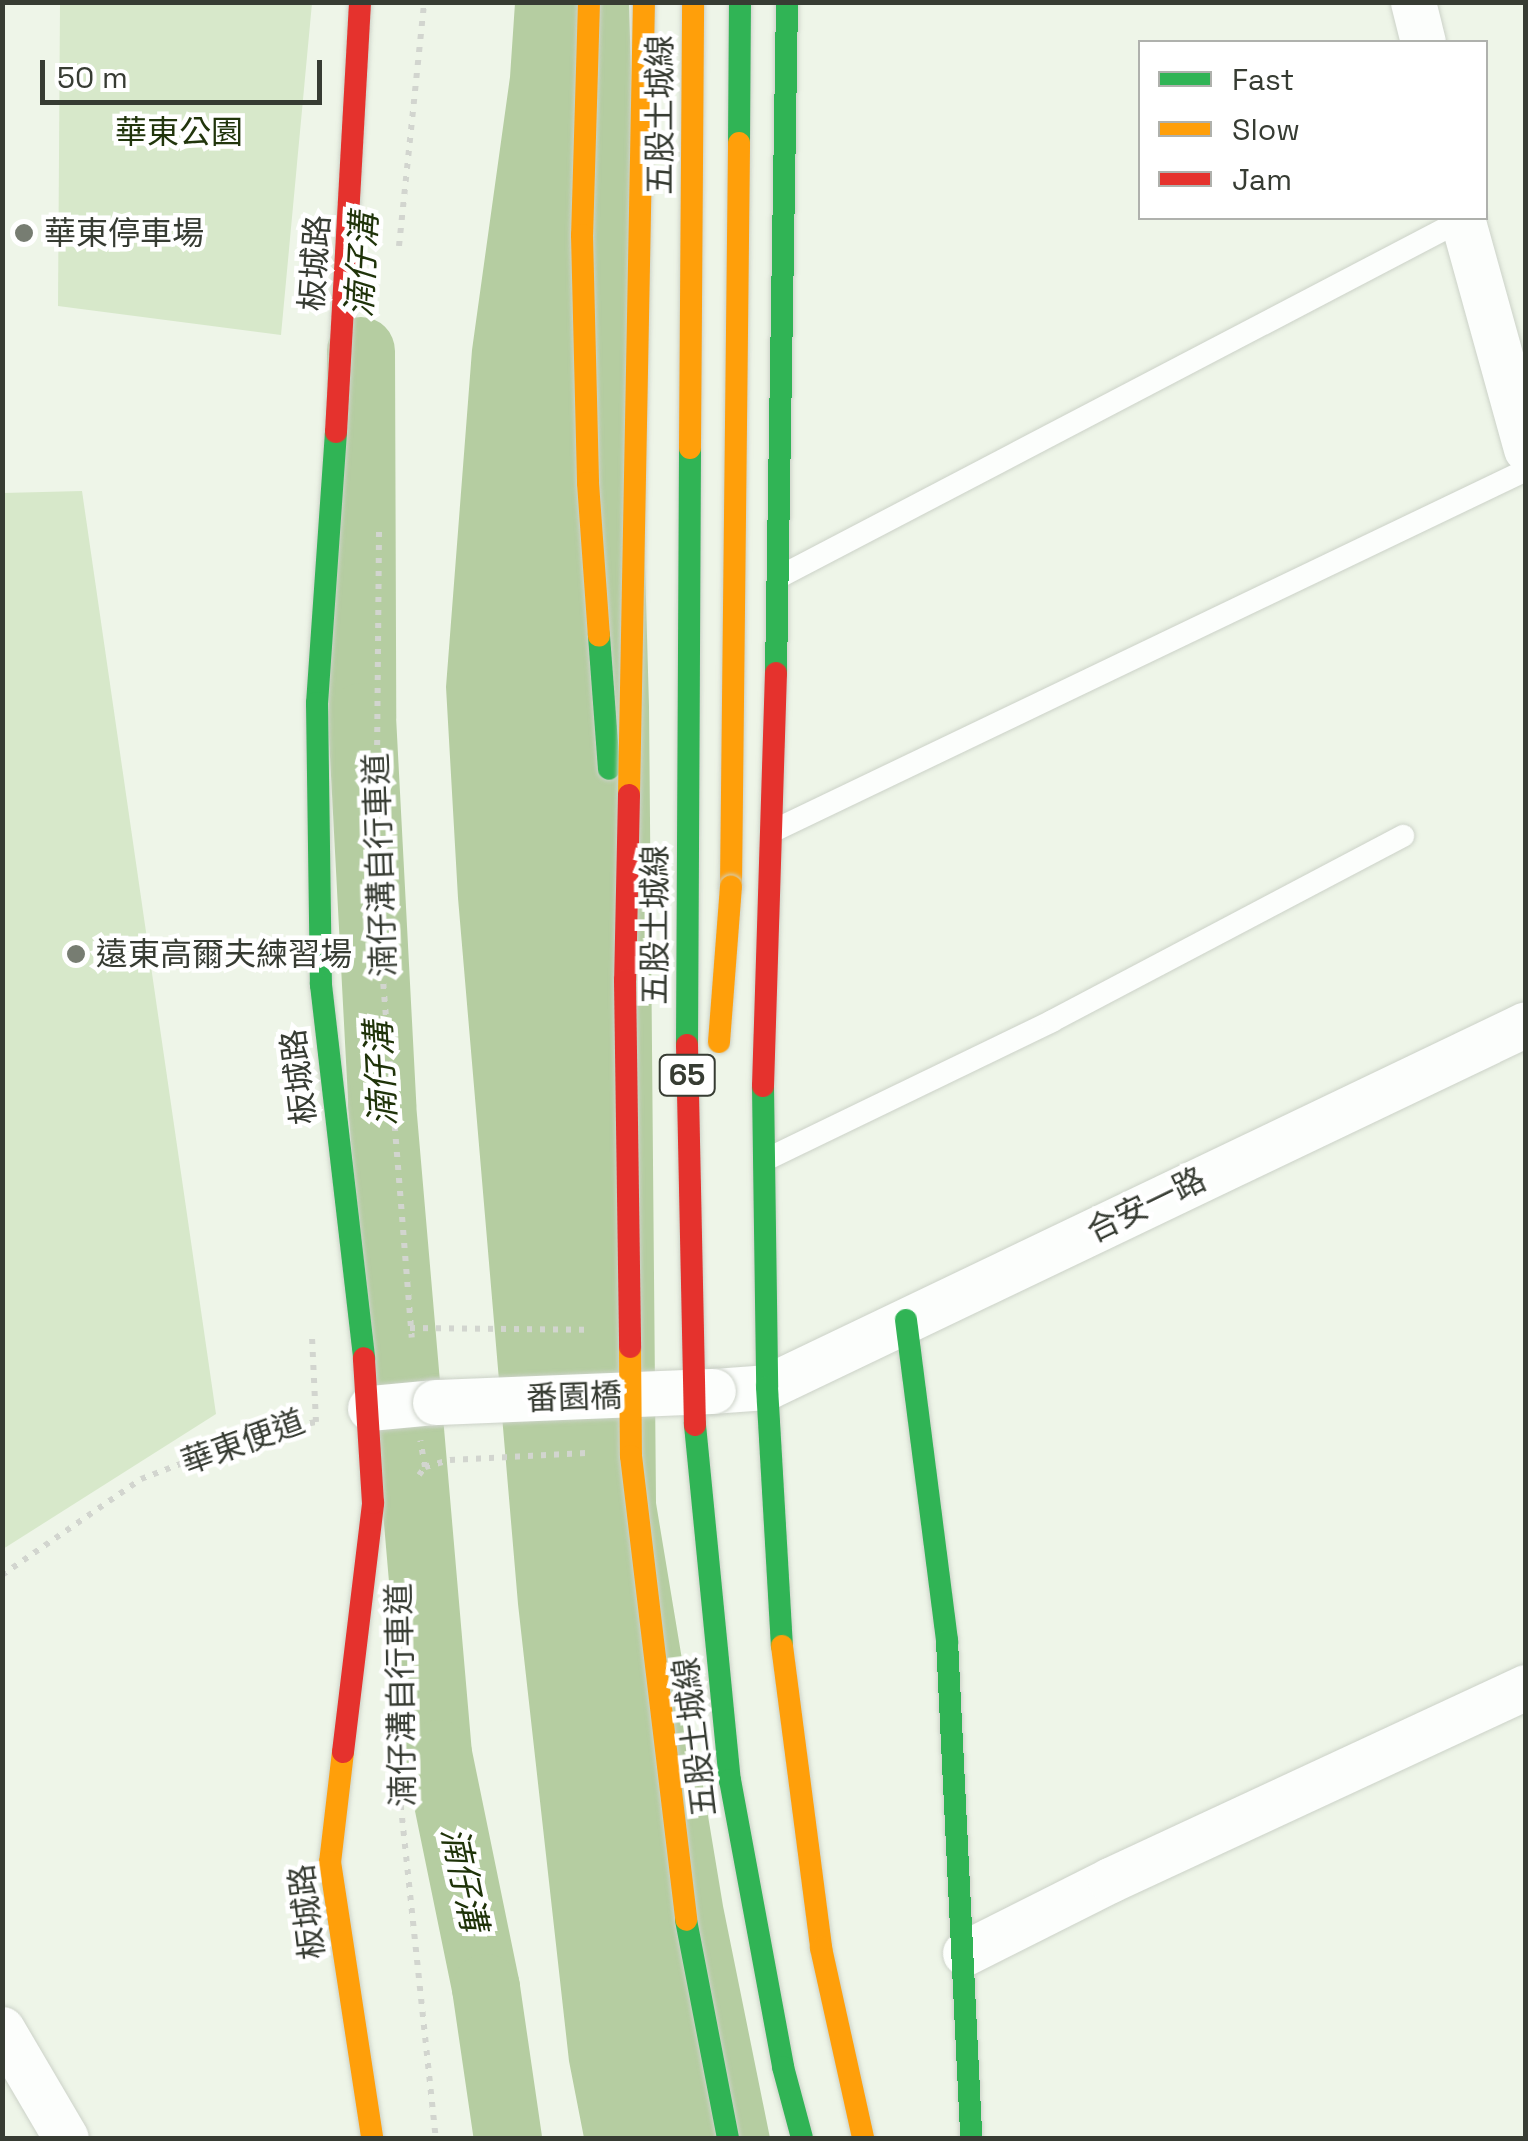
<!DOCTYPE html>
<meta charset="utf-8">
<style>
body{margin:0}
#map{position:relative;width:1528px;height:2141px;overflow:hidden;background:#eef5e8;font-family:"Space Grotesk","Noto Sans TC",sans-serif}
div>[style]{position:absolute}
.green>*{inset:0;background:#d7e8ca}
.water>*{inset:0;background:#b5cda1}
.river>*{height:68px;margin:-34px;padding:0 34px;transform-origin:34px;border-radius:34px;background:#b5cda1}
.path>*{height:6px;margin-top:-3px;transform-origin:0;background:repeating-linear-gradient(90deg,#d2d5cf 0 5px,transparent 0 13px)}
.roads{filter:drop-shadow(0 0 2px #ccd2c8) drop-shadow(0 0 2px #ccd2c8)}
.lane>*{height:22px;margin:-11px;padding:0 11px;transform-origin:11px;border-radius:11px;background:#fcfefc}
.street>*{height:45px;margin:-22.5px;padding:0 22.5px;transform-origin:22.5px;border-radius:22.5px;background:#fcfefc}
.fast>*{height:22px;margin:-11px;padding:0 11px;transform-origin:11px;border-radius:11px;background:#30b455}
.slow>*{height:22px;margin:-11px;padding:0 11px;transform-origin:11px;border-radius:11px;background:#ff9f0a}
.jam>*{height:22px;margin:-11px;padding:0 11px;transform-origin:11px;border-radius:11px;background:#e5322d}
.bridges{filter:drop-shadow(0 0 2px #ccd2c8) drop-shadow(0 0 2px #ccd2c8)}
.street-bridge>*{height:45px;margin:-22.5px;padding:0 22.5px;transform-origin:22.5px;border-radius:22.5px;background:#fcfefc}
.fast-bridge>*{height:22px;margin:-11px;padding:0 11px;transform-origin:11px;border-radius:11px;background:#30b455}
.slow-bridge>*{height:22px;margin:-11px;padding:0 11px;transform-origin:11px;border-radius:11px;background:#ff9f0a}
.jam-bridge>*{height:22px;margin:-11px;padding:0 11px;transform-origin:11px;border-radius:11px;background:#e5322d}
.dots>*{width:28px;height:28px;translate:-50% -50%;box-sizing:border-box;border:5px solid #fff;border-radius:50%}
span{translate:-50% -50%;white-space:nowrap;text-align:center;line-height:1.15;-webkit-text-stroke:9px #fff;paint-order:stroke}
.shield-label span{padding:2px 8px;background:#fff;border:2px solid;border-radius:8px;-webkit-text-stroke-width:0}
.shield-label{font-size:30px;color:#373c33;font-weight:700}
.street-label{font-size:32px;color:#373c33}
.park-label{font-size:32px;color:#21350c}
.poi-label{font-size:32px;color:#373c33}
.left{translate:0 -50%;text-align:left}
.water-label{font-size:35px;color:#1f3309;font-style:italic}
.frame{position:absolute;inset:0;border:5px solid #373c33;pointer-events:none}
.legend{position:absolute;left:1138px;top:40px;width:350px;height:180px;box-sizing:border-box;background:#fff;border:2px solid #afb1ad;margin:0;padding:12px 18px;list-style:none;font-size:30px;color:#373c33}
.legend li{display:flex;align-items:center;gap:20px;height:50px}
.legend b{width:50px;border:2px solid #afb1ad}
.scale{position:absolute;left:40px;top:60px;width:282px;height:45px;box-sizing:border-box;border:5px solid #373c33;border-top:0;padding-left:12px;font-size:30px;line-height:35px;white-space:nowrap;color:#373c33;-webkit-text-stroke:8px #fff;paint-order:stroke}
</style>
<div id="map">
<div class="green">
<div style="clip-path:polygon(60px 3px,312px 3px,281px 335px,58px 306px)"></div>
<div style="clip-path:polygon(82px 491px,216px 1414px,3px 1549px,3px 493px)"></div>
</div>
<div class="water">
<div style="clip-path:polygon(515px 3px,629px 3px,649px 706px,656px 1503px,723px 1906px,770px 2138px,584px 2138px,569px 2061px,518px 1604px,458px 898px,446px 687px,472px 350px,510px 77px)"></div>
</div>
<div class="river">
<div style="left:361px;top:351px;width:366px;rotate:89.8deg"></div>
<div style="left:362px;top:717px;width:389px;rotate:87deg"></div>
<div style="left:382px;top:1105px;width:651px;rotate:85.07deg"></div>
<div style="left:438px;top:1754px;width:239px;rotate:78.4deg"></div>
<div style="left:486px;top:1988px;width:152px;rotate:81.7deg"></div>
</div>
<div class="path">
<div style="left:399px;top:246px;width:245px;rotate:-84.1deg"></div>
<div style="left:379px;top:532px;width:361px;rotate:90.5deg"></div>
<div style="left:376px;top:893px;width:446px;rotate:85.4deg"></div>
<div style="left:410px;top:1328px;width:178px;rotate:0.6deg"></div>
<div style="left:425px;top:1467px;width:26px;rotate:-16deg"></div>
<div style="left:450px;top:1460px;width:136px;rotate:-2.9deg"></div>
<div style="left:419px;top:1475px;width:10px;rotate:-53deg"></div>
<div style="left:425px;top:1467px;width:27px;rotate:-100deg"></div>
<div style="left:2px;top:1575px;width:169px;rotate:-34.6deg"></div>
<div style="left:141px;top:1479px;width:126px;rotate:-20.9deg"></div>
<div style="left:259px;top:1434px;width:58px;rotate:-11.9deg"></div>
<div style="left:316px;top:1422px;width:86px;rotate:-92.7deg"></div>
<div style="left:398px;top:1707px;width:72px;rotate:90deg"></div>
<div style="left:398px;top:1779px;width:361px;rotate:84deg"></div>
</div>
<div class="roads">
<div class="lane">
<div style="left:783px;top:575px;width:766px;rotate:-27.6deg"></div>
<div style="left:773px;top:831px;width:835px;rotate:-25.61deg"></div>
<div style="left:765px;top:1160px;width:319px;rotate:-25.8deg"></div>
<div style="left:1052px;top:1021px;width:397px;rotate:-27.8deg"></div>
</div>
<div class="street">
<div style="left:1413px;top:2px;width:41px;rotate:76deg"></div>
<div style="left:1462px;top:218px;width:240px;rotate:74.5deg"></div>
<div style="left:713px;top:1391px;width:54px;rotate:-4.2deg"></div>
<div style="left:767px;top:1387px;width:841px;rotate:-25.56deg"></div>
<div style="left:370px;top:1408px;width:65px;rotate:-5.3deg"></div>
<div style="left:965px;top:1953px;width:162px;rotate:-26.7deg"></div>
<div style="left:1110px;top:1880px;width:459px;rotate:-24.9deg"></div>
<div style="left:2px;top:2029px;width:126px;rotate:59.6deg"></div>
</div>
<div class="fast">
<div style="left:739px;top:143px;width:141px;rotate:-89.6deg"></div>
<div style="left:336px;top:432px;width:272px;rotate:94deg"></div>
<div style="left:317px;top:703px;width:282px;rotate:89.2deg"></div>
<div style="left:321px;top:985px;width:375px;rotate:83.4deg"></div>
<div style="left:599px;top:636px;width:133px;rotate:85.7deg"></div>
<div style="left:776px;top:673px;width:671px;rotate:-89.06deg"></div>
<div style="left:763px;top:1086px;width:301px;rotate:89.2deg"></div>
<div style="left:767px;top:1387px;width:259px;rotate:86.7deg"></div>
<div style="left:906px;top:1320px;width:324px;rotate:82.7deg"></div>
<div style="left:947px;top:1641px;width:498px;rotate:87.2deg"></div>
</div>
<div class="slow">
<div style="left:589px;top:2px;width:233px;rotate:91.7deg"></div>
<div style="left:582px;top:235px;width:248px;rotate:88.6deg"></div>
<div style="left:588px;top:483px;width:153px;rotate:85.9deg"></div>
<div style="left:731px;top:886px;width:743px;rotate:-89.38deg"></div>
<div style="left:782px;top:1646px;width:305px;rotate:82.6deg"></div>
<div style="left:821px;top:1948px;width:195px;rotate:77.5deg"></div>
<div style="left:343px;top:1752px;width:111px;rotate:96.7deg"></div>
<div style="left:330px;top:1862px;width:279px;rotate:81.3deg"></div>
</div>
<div class="jam">
<div style="left:336px;top:432px;width:431px;rotate:-86.8deg"></div>
<div style="left:763px;top:1086px;width:413px;rotate:-88.2deg"></div>
<div style="left:343px;top:1752px;width:251px;rotate:-83.1deg"></div>
<div style="left:373px;top:1503px;width:145px;rotate:-93.6deg"></div>
</div>
</div>
<div class="bridges">
<div class="street-bridge">
<div style="left:435px;top:1402px;width:278px;rotate:-2.3deg"></div>
</div>
<div class="fast-bridge">
<div style="left:687px;top:1045px;width:597px;rotate:-89.71deg"></div>
<div style="left:695px;top:1425px;width:357px;rotate:84.4deg"></div>
<div style="left:730px;top:1780px;width:292px;rotate:79.5deg"></div>
<div style="left:783px;top:2067px;width:73px;rotate:75deg"></div>
<div style="left:686px;top:1920px;width:222px;rotate:79.1deg"></div>
</div>
<div class="slow-bridge">
<div style="left:690px;top:448px;width:446px;rotate:-89.6deg"></div>
<div style="left:629px;top:795px;width:793px;rotate:-88.92deg"></div>
<div style="left:719px;top:1042px;width:156px;rotate:-85.6deg"></div>
<div style="left:630px;top:1347px;width:109px;rotate:89.5deg"></div>
<div style="left:631px;top:1456px;width:467px;rotate:83.2deg"></div>
</div>
<div class="jam-bridge">
<div style="left:629px;top:795px;width:185px;rotate:91.2deg"></div>
<div style="left:625px;top:980px;width:367px;rotate:89.2deg"></div>
<div style="left:687px;top:1045px;width:380px;rotate:88.8deg"></div>
</div>
</div>
<div class="dots">
<div style="left:24px;top:233px;background:#777d72"></div>
<div style="left:76px;top:954px;background:#777d72"></div>
</div>
<div class="shield-label">
<span style="left:687px;top:1075px">65</span>
</div>
<div class="street-label">
<span style="left:660px;top:115px;rotate:-90deg">五股土城線</span>
<span style="left:315px;top:263px;rotate:-86deg">板城路</span>
<span style="left:380px;top:865px;rotate:-92deg">湳仔溝自行車道</span>
<span style="left:655px;top:925px;rotate:-90deg">五股土城線</span>
<span style="left:299px;top:1077px;rotate:-97deg">板城路</span>
<span style="left:1146px;top:1205px;rotate:-26deg">合安一路</span>
<span style="left:574px;top:1397px;rotate:-2deg">番園橋</span>
<span style="left:243px;top:1442px;rotate:-20deg">華東便道</span>
<span style="left:401px;top:1695px;rotate:-91deg">湳仔溝自行車道</span>
<span style="left:695px;top:1737px;rotate:-97deg">五股土城線</span>
<span style="left:307px;top:1912px;rotate:-97deg">板城路</span>
</div>
<div class="park-label">
<span style="left:179px;top:132px">華東公園</span>
</div>
<div class="poi-label">
<span class="left" style="left:44px;top:233px">華東停車場</span>
<span class="left" style="left:96px;top:954px">遠東高爾夫練習場</span>
</div>
<div class="water-label">
<span style="left:362px;top:265px;rotate:-87deg">湳仔溝</span>
<span style="left:381px;top:1074px;rotate:-93deg">湳仔溝</span>
<span style="left:464px;top:1879px;rotate:78deg">湳仔溝</span>
</div>
<div class="frame"></div>
<ul class="legend">
<li><b style="height:12px;background:#30b455"></b>Fast</li>
<li><b style="height:12px;background:#ff9f0a"></b>Slow</li>
<li><b style="height:12px;background:#e5322d"></b>Jam</li>
</ul>
<div class="scale">50 m</div>
</div>
